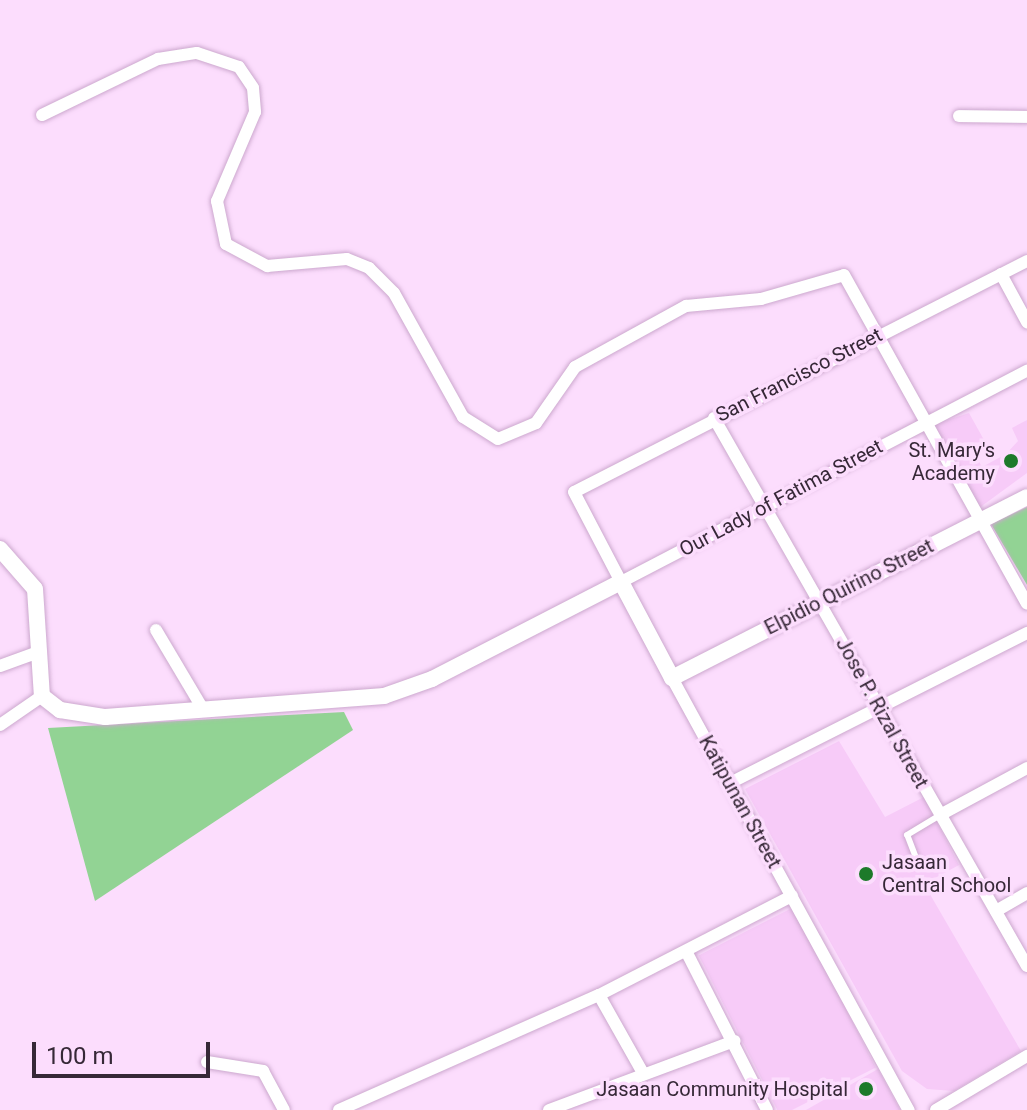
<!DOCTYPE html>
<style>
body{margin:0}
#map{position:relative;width:1027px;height:1110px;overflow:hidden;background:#fcddfd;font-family:Roboto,sans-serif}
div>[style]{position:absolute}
.built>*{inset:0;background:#f7cbf8;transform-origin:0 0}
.green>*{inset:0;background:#92d394}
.roads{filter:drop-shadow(0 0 2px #cca8ce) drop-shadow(0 0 2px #cca8ce)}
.service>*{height:6px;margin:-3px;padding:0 3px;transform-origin:3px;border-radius:3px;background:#fff}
.minor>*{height:12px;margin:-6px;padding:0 6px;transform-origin:6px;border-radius:6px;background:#fff}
.tertiary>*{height:16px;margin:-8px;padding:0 8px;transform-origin:8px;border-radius:8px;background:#fff}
.dots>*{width:22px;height:22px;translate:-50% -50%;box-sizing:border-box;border:4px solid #fcddfd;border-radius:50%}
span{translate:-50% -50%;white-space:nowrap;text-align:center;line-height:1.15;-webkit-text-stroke:7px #fcddfd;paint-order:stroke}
.street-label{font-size:20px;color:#362837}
.poi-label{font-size:20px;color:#362837}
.right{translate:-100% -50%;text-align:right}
.left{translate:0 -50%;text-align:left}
.scale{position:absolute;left:32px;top:1042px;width:178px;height:36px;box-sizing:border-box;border:4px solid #362837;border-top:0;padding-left:10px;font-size:24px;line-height:28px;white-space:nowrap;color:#362837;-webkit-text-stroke:6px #fcddfd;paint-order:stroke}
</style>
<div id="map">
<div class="built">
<div style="clip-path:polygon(969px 413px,984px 440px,971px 447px,982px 467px,1006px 454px,1018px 441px,1012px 428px,1027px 420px,1027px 473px,975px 511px,929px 426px)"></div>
<div style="clip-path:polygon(839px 741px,885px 817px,924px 797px,959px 865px,924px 884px,1021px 1051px,954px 1091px,927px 1089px,902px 1071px,745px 789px)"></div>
<div style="left:794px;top:907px;width:180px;height:107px;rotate:63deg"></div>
<div style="clip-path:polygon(878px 1069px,900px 1110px,806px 1110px)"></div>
</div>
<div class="green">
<div style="clip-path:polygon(1027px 507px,1027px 585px,991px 524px)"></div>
<div style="clip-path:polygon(344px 712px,353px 730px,95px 901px,48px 728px)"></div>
</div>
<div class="roads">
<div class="service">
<div style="left:918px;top:863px;width:30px;rotate:-111deg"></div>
<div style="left:907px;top:835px;width:39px;rotate:-31deg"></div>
</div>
<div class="minor">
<div style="left:42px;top:115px;width:129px;rotate:-25.8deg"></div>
<div style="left:158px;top:59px;width:39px;rotate:-9deg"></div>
<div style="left:197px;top:53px;width:44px;rotate:18.4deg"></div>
<div style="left:239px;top:67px;width:25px;rotate:56deg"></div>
<div style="left:253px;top:88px;width:24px;rotate:85deg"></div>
<div style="left:255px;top:112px;width:97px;rotate:113.1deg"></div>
<div style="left:217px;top:201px;width:44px;rotate:78.2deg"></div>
<div style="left:226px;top:244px;width:47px;rotate:28.2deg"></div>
<div style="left:267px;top:266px;width:80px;rotate:-5deg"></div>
<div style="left:347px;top:259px;width:24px;rotate:22deg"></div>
<div style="left:369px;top:268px;width:35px;rotate:45deg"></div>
<div style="left:394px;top:293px;width:142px;rotate:60.9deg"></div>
<div style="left:463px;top:417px;width:41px;rotate:32.2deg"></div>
<div style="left:498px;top:439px;width:41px;rotate:-22.8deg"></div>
<div style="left:536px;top:423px;width:68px;rotate:-55.1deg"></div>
<div style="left:575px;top:367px;width:127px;rotate:-28.8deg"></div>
<div style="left:686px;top:306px;width:75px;rotate:-5.3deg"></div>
<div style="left:761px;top:299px;width:86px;rotate:-16.1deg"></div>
<div style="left:844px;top:275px;width:376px;rotate:60.9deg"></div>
<div style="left:959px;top:116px;width:68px;rotate:0.8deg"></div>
<div style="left:1027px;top:261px;width:508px;rotate:152.98deg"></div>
<div style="left:574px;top:492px;width:102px;rotate:62.4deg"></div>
<div style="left:621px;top:582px;width:458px;rotate:-27.5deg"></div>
<div style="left:1001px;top:274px;width:55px;rotate:61.6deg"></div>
<div style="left:714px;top:418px;width:631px;rotate:60.27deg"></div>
<div style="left:156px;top:630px;width:92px;rotate:59.3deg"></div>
<div style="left:0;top:666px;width:38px;rotate:-20deg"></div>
<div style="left:672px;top:678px;width:493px;rotate:61.3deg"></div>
<div style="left:0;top:725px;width:51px;rotate:-34.6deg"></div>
<div style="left:730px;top:783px;width:333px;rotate:-26.8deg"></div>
<div style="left:940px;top:815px;width:99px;rotate:-28.4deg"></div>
<div style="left:996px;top:911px;width:36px;rotate:-30deg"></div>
<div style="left:686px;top:951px;width:178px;rotate:63deg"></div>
<div style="left:599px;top:995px;width:90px;rotate:60.6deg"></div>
<div style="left:207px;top:1062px;width:57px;rotate:9.1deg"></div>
<div style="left:263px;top:1071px;width:44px;rotate:61.7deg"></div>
<div style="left:339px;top:1110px;width:284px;rotate:-23.9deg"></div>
<div style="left:599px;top:995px;width:217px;rotate:-27.2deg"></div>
<div style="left:549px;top:1110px;width:198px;rotate:-20.4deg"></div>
<div style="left:936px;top:1110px;width:106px;rotate:-30.7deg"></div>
</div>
<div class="tertiary">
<div style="left:0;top:549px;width:53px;rotate:48.8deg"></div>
<div style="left:35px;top:589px;width:107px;rotate:86.3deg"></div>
<div style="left:42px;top:696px;width:23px;rotate:38deg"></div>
<div style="left:60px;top:710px;width:46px;rotate:8.8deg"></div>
<div style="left:105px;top:717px;width:280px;rotate:-4.3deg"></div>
<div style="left:384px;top:696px;width:51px;rotate:-19.5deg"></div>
<div style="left:432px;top:679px;width:212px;rotate:-27.2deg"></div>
<div style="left:621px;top:582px;width:109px;rotate:62deg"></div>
<div style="left:672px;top:678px;width:398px;rotate:-27deg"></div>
</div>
</div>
<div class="dots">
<div style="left:1011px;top:461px;background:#1d7a2a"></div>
<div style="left:866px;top:874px;background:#1d7a2a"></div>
<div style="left:866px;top:1089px;background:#1d7a2a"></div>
</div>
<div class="street-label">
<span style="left:799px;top:375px;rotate:-27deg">San Francisco Street</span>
<span style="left:781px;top:498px;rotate:-28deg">Our Lady of Fatima Street</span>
<span style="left:849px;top:587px;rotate:-27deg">Elpidio Quirino Street</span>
<span style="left:882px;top:713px;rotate:61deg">Jose P. Rizal Street</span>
<span style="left:740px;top:802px;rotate:61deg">Katipunan Street</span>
</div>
<div class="poi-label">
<span class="right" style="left:995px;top:462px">St. Mary's<br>Academy</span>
<span class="left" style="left:882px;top:874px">Jasaan<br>Central School</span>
<span class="right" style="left:848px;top:1089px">Jasaan Community Hospital</span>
</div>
<div class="scale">100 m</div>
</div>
